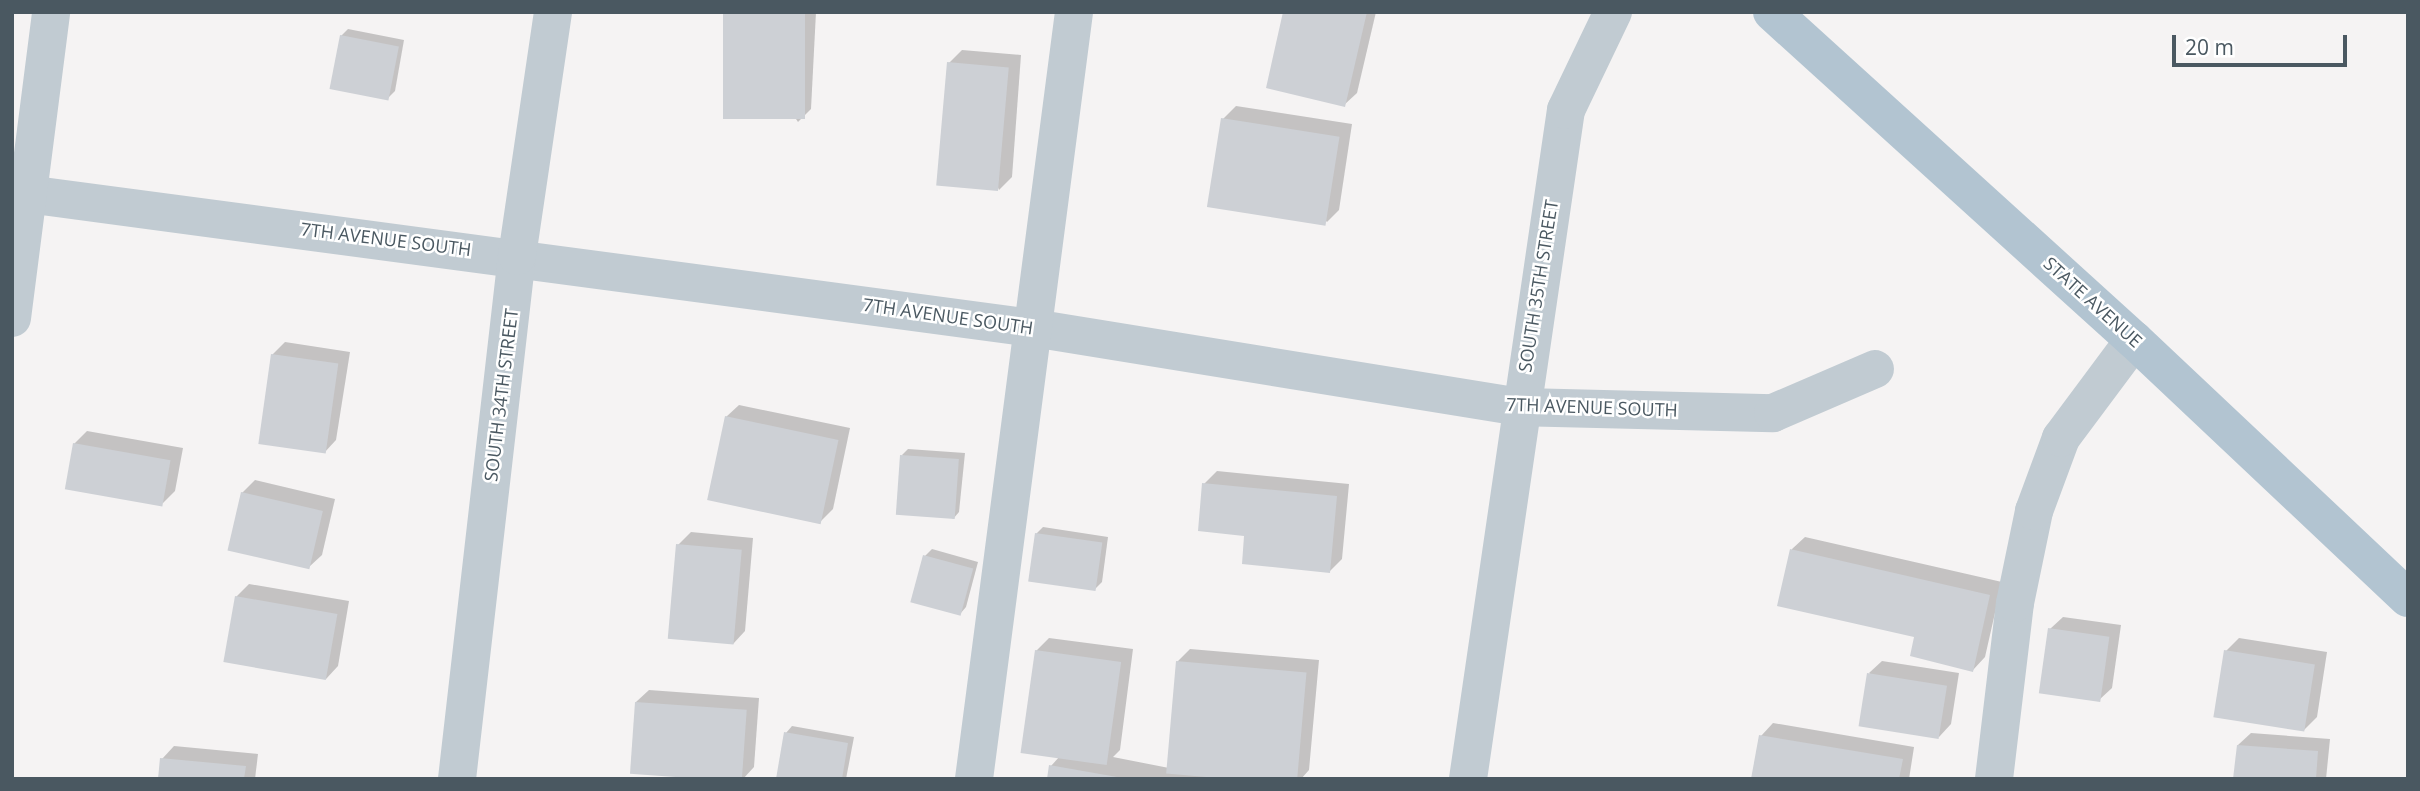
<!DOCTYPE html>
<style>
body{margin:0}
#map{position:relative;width:2420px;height:791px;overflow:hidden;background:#f5f3f3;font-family:"Open Sans",sans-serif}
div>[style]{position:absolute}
.shadow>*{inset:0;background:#0003}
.building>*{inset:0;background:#cdd0d5;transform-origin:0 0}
.minor>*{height:38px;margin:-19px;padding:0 19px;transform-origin:19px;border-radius:19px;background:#c1cbd2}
.major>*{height:38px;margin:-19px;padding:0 19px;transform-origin:19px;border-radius:19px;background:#b2c4d1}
span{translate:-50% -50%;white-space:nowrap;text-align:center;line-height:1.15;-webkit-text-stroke:5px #fff;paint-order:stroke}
.street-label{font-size:18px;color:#4a5861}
.frame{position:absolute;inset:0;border:14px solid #4a5861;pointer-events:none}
.scale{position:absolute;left:2172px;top:35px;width:175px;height:32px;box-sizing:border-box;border:4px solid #4a5861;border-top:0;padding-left:9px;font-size:21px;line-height:24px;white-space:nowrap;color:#4a5861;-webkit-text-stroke:5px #fff;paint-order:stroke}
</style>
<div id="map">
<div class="shadow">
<div style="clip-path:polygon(725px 12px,816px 12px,811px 109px,798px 122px)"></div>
<div style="clip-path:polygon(1285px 12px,1376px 12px,1357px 93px,1344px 105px)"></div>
<div style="clip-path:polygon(348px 29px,404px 40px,395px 91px,388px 98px,341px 36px)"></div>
<div style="clip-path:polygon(962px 50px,1021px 55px,1012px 177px,999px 190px,949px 63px)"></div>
<div style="clip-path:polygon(1236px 106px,1352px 124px,1339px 210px,1327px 222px,1223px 119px)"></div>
<div style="clip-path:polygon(285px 342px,350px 352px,336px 440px,324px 453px,272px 355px)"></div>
<div style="clip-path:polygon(739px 405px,850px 428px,833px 509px,820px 522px,726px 417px)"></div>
<div style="clip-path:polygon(87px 431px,183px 448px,175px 491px,163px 503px,74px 444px)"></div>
<div style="clip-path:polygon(908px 449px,965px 453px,959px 512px,953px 519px,902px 455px)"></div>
<div style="clip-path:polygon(1217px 471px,1349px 484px,1342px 559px,1329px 572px,1246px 535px,1204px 484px)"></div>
<div style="clip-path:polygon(255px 480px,335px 499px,322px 555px,309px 567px,242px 493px)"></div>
<div style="clip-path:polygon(1043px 527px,1108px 537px,1102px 582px,1095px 589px,1036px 534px)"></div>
<div style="clip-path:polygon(691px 532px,753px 538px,745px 631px,733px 644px,678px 545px)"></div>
<div style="clip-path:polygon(1805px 537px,2002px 582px,1985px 657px,1973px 670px,1916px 636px,1779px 604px,1792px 549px)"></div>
<div style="clip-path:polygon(932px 549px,978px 562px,966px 607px,960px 614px,925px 556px)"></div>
<div style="clip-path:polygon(249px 584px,349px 601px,338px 666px,326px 679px,236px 597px)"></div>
<div style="clip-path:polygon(2063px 617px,2121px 625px,2112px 688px,2099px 700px,2050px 629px)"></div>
<div style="clip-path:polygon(1049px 638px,1133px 649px,1120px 750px,1113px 757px,1169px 768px,1177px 662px,1190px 649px,1319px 660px,1309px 770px,1301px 779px,1048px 779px,1051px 766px,1060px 756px,1036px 651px)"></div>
<div style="clip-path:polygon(2239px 638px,2327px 652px,2317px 717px,2304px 730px,2226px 651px)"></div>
<div style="clip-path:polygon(1882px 661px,1959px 673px,1951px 724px,1939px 737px,1869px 673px)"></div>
<div style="clip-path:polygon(649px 690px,759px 698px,754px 767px,743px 779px,631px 772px,636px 702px)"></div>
<div style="clip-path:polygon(1773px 723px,1914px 747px,1909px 779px,1753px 779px,1761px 736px)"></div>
<div style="clip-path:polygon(792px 726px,854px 737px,846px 779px,778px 779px,786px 733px)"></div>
<div style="clip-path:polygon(2251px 733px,2330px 739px,2326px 779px,2235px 779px,2238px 745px)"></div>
<div style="clip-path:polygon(174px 746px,258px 754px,255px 779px,160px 779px,162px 759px)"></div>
</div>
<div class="building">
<div style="left:723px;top:12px;width:82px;height:107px"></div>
<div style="clip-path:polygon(1283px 12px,1367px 12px,1345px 107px,1266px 88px)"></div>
<div style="left:340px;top:35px;width:60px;height:55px;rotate:11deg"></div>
<div style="left:947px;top:62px;width:62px;height:124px;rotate:5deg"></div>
<div style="left:1221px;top:118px;width:120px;height:90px;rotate:9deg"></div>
<div style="left:271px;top:354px;width:68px;height:91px;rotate:8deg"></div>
<div style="left:725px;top:416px;width:116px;height:86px;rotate:12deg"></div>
<div style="left:73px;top:443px;width:99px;height:47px;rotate:10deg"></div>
<div style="left:900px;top:455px;width:59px;height:60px;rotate:4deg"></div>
<div style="clip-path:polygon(1202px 483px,1337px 496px,1330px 573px,1242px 564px,1244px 536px,1198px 531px)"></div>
<div style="left:241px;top:492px;width:84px;height:60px;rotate:13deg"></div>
<div style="left:1035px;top:533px;width:68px;height:49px;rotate:8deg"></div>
<div style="left:676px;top:544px;width:66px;height:95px;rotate:5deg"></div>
<div style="clip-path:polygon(1790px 549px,1990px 595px,1973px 672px,1910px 656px,1914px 637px,1777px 606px)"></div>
<div style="left:923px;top:555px;width:52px;height:49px;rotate:15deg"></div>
<div style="left:235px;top:596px;width:104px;height:67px;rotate:10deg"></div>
<div style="left:2048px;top:628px;width:62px;height:66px;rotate:8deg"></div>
<div style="left:1035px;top:650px;width:87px;height:104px;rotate:8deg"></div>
<div style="left:2224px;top:650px;width:92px;height:68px;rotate:9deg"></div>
<div style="left:1176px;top:661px;width:131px;height:113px;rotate:5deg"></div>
<div style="left:1867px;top:673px;width:81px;height:54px;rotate:9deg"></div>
<div style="left:635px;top:702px;width:112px;height:72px;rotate:4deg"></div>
<div style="clip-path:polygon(784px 732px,848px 743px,842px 779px,776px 779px)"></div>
<div style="clip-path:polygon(1759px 735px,1903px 759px,1899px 779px,1751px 779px)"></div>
<div style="clip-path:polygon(2237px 745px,2318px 751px,2316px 779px,2233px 779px)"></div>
<div style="clip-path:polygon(160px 758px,246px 766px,244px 779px,158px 779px)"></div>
<div style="clip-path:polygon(1049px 765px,1117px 777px,1117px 779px,1047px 779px)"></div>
</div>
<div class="minor">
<div style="left:12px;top:192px;width:1030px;rotate:7.59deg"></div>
<div style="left:1033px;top:328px;width:492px;rotate:9.2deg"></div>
<div style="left:1519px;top:407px;width:254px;rotate:1.4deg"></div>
<div style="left:1773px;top:413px;width:111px;rotate:-23.3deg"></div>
<div style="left:12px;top:318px;width:308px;rotate:-82.7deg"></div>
<div style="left:457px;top:779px;width:526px;rotate:-83.46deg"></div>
<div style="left:517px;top:256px;width:247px;rotate:-81.6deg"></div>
<div style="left:974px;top:779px;width:773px;rotate:-82.57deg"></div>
<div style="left:1468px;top:779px;width:676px;rotate:-81.67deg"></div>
<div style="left:1566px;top:110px;width:109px;rotate:-64.4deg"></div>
<div style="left:1994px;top:779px;width:177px;rotate:-83.2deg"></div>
<div style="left:2015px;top:603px;width:94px;rotate:-78.3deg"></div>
<div style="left:2034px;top:511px;width:78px;rotate:-69.7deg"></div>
<div style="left:2061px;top:438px;width:122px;rotate:-53.3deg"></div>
</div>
<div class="major">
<div style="left:1772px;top:12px;width:488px;rotate:42.2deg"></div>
<div style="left:2134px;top:340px;width:376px;rotate:43.3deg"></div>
</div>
<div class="street-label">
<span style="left:386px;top:239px;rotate:7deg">7TH AVENUE SOUTH</span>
<span style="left:1538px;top:286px;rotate:-81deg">SOUTH 35TH STREET</span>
<span style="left:2093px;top:302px;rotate:42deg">STATE AVENUE</span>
<span style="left:948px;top:316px;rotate:8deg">7TH AVENUE SOUTH</span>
<span style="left:501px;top:395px;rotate:-83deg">SOUTH 34TH STREET</span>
<span style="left:1592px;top:407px;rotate:2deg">7TH AVENUE SOUTH</span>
</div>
<div class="frame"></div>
<div class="scale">20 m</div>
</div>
